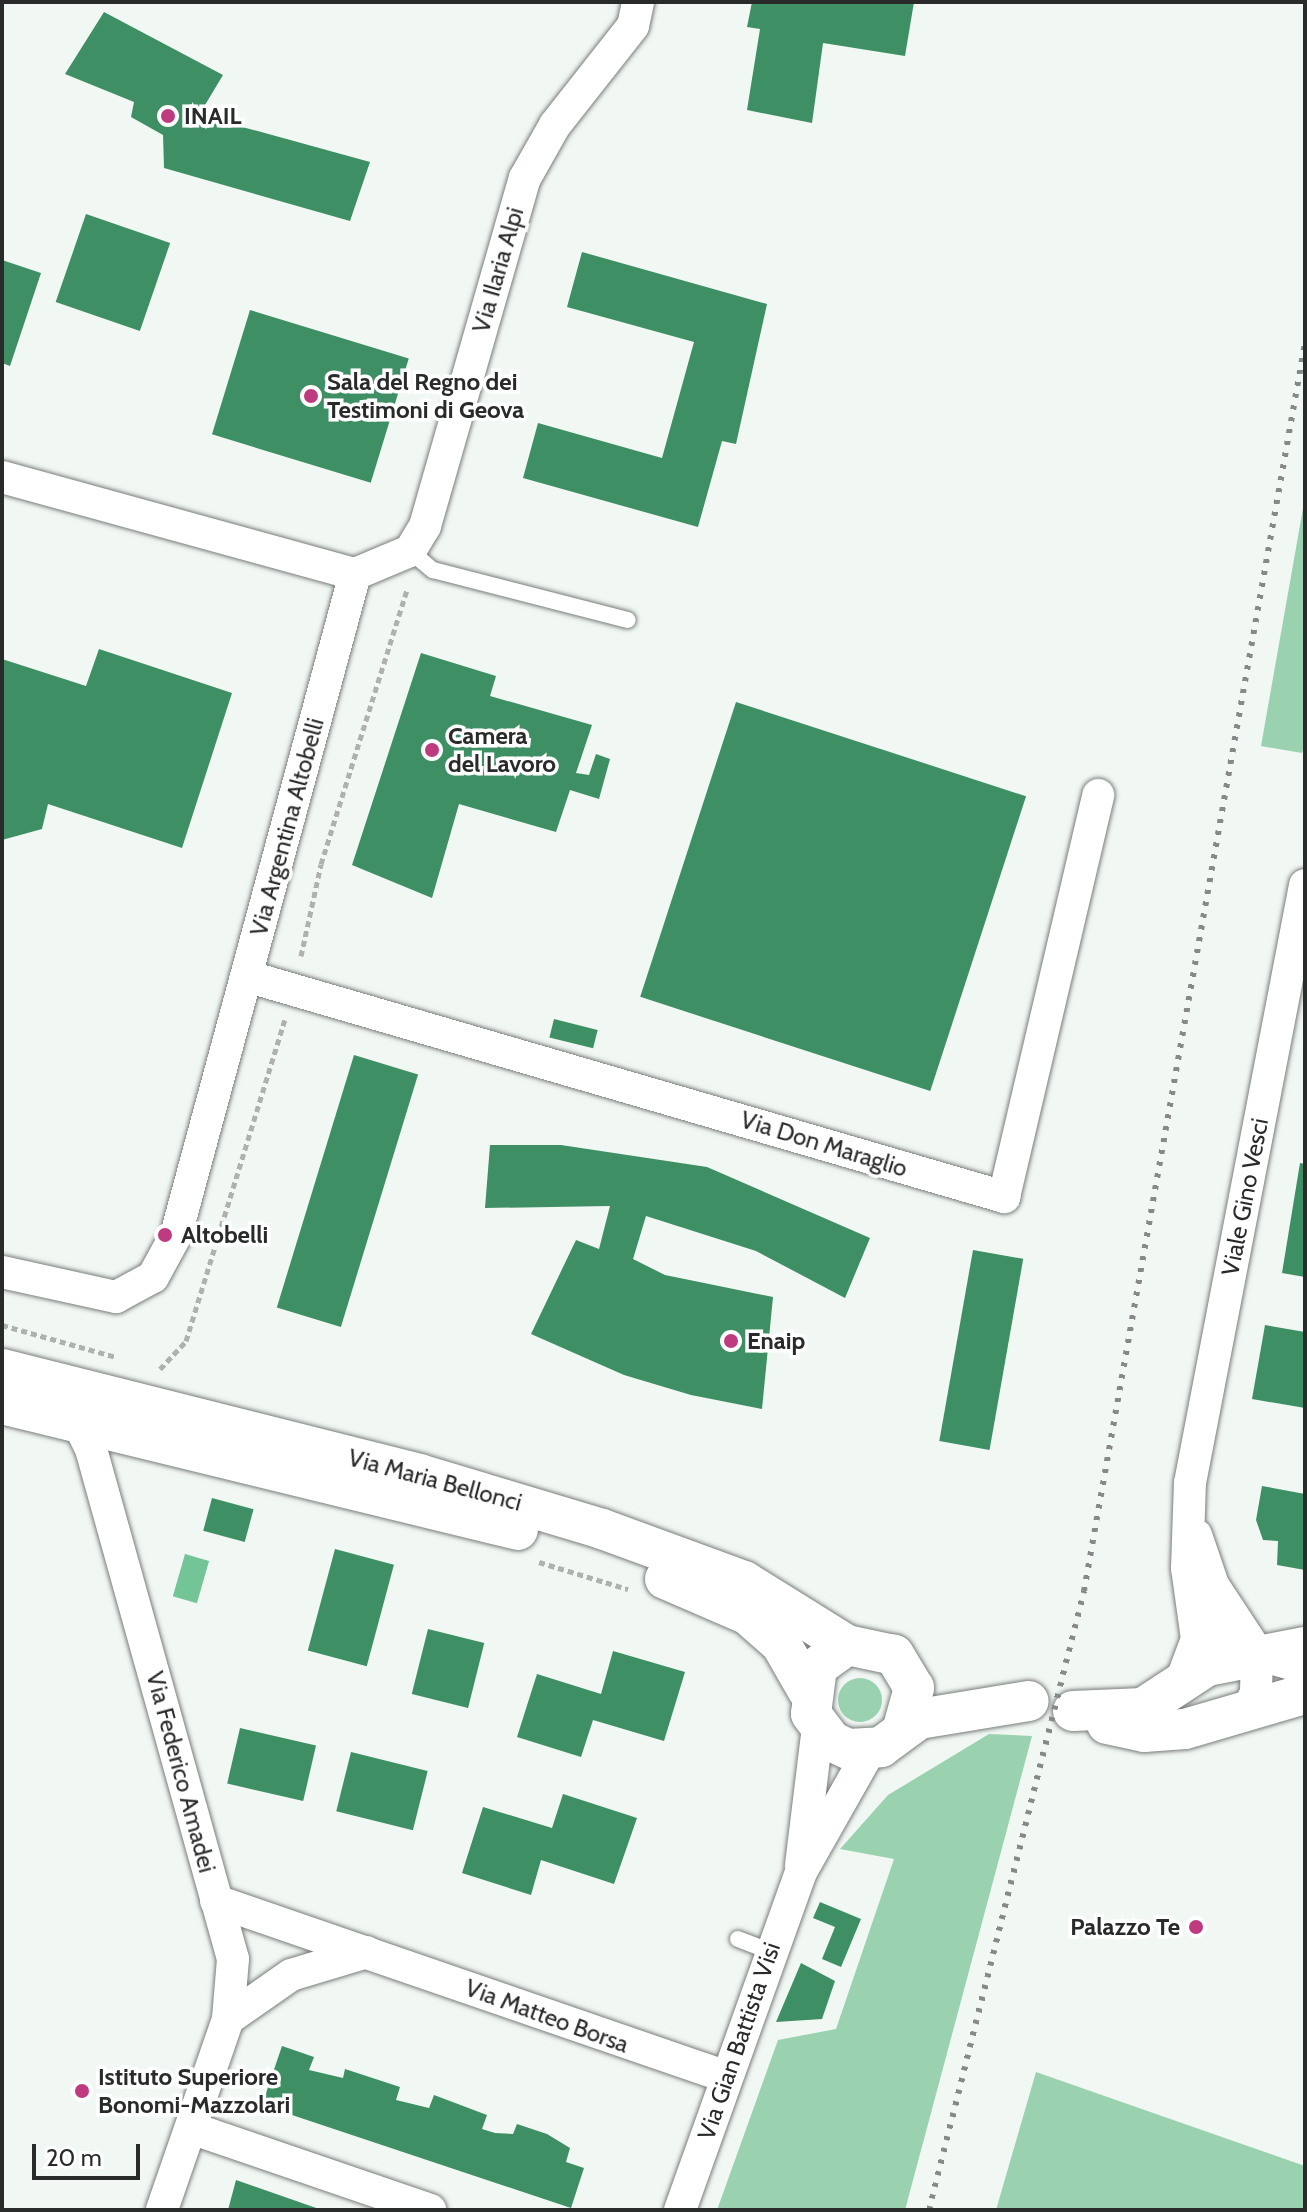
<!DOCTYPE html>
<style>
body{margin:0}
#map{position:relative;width:1307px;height:2212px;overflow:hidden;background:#f1f7f3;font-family:Cabin,sans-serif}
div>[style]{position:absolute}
.green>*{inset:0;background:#9ad2b0}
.round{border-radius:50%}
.water>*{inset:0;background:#73c496;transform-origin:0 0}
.building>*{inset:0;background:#3e9064;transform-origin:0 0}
.path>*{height:5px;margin-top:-2.5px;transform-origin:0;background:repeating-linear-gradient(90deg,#aeb2af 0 6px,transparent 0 10px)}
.roads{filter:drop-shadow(0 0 2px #797e7a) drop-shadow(0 0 2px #797e7a)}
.service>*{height:16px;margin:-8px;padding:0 8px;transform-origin:8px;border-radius:8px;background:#fff}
.minor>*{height:32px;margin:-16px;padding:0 16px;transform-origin:16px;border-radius:16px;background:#fff}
.tertiary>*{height:40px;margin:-20px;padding:0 20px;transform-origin:20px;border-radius:20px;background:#fff}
.rail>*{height:6px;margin-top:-3px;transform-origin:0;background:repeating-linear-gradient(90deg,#858987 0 4px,transparent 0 12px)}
.dots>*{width:22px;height:22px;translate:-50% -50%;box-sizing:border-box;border:4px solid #fff;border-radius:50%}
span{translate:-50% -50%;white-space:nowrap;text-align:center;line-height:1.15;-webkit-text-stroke:7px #fff;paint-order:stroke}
.poi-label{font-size:24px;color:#292b2a;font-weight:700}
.left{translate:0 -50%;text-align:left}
.right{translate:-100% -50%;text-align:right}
.street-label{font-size:24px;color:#292b2a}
.frame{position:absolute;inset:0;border:4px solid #292b2a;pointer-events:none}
.scale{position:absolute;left:32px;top:2144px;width:108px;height:36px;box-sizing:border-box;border:4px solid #292b2a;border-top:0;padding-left:10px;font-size:24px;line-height:28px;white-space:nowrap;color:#292b2a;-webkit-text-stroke:6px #fff;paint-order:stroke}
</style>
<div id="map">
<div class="green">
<div style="clip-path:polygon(1305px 497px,1305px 743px,1302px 753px,1261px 746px)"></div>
<div class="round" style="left:838px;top:1678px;width:44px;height:44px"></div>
<div style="clip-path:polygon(989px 1734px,1032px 1736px,905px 2210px,717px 2210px,778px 2040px,836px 2029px,894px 1859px,840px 1849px,888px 1795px)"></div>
<div style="clip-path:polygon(1036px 2072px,1305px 2166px,1305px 2210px,996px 2210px)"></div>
</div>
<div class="water">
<div style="left:185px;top:1554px;width:25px;height:44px;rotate:16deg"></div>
</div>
<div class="building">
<div style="clip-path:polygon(752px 2px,914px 2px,905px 56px,823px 43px,812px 123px,747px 110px,760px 29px,747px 27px)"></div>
<div style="clip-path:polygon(104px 12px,223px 75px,199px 115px,370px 162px,350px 221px,164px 168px,163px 135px,131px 117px,134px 102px,65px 74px)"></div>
<div style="left:86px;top:214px;width:89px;height:93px;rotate:19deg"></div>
<div style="clip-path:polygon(582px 252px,767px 304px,736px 444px,722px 441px,698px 527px,523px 478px,538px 423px,662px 458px,694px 342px,567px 307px)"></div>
<div style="clip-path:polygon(2px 260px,41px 273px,10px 366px,2px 363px)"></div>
<div style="left:250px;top:310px;width:166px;height:130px;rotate:17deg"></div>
<div style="clip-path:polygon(99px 649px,232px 693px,182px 848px,48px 804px,42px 829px,2px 840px,2px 659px,86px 686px)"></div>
<div style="clip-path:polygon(421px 653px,496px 676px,490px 696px,592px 725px,576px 773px,589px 775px,596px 754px,610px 759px,599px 799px,570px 790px,556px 832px,459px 804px,432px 898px,352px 865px)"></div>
<div style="left:736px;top:702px;width:305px;height:310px;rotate:18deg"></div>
<div style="left:554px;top:1019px;width:45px;height:19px;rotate:14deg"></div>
<div style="left:354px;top:1055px;width:67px;height:264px;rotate:17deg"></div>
<div style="clip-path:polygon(490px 1145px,561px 1145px,707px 1167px,870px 1238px,845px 1298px,756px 1251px,646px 1216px,633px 1259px,665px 1275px,773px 1297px,762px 1409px,691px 1395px,624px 1375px,531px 1334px,576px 1240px,599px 1249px,610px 1206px,485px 1208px)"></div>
<div style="clip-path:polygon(1300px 1163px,1305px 1164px,1305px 1277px,1282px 1273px)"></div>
<div style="left:973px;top:1250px;width:51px;height:194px;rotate:10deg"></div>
<div style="clip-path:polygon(1265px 1325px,1305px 1332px,1305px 1408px,1252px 1399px)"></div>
<div style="clip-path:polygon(1262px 1486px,1305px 1494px,1305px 1570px,1277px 1565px,1278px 1541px,1263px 1540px,1256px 1520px)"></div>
<div style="left:212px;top:1498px;width:43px;height:34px;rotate:15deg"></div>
<div style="left:335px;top:1549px;width:61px;height:105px;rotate:15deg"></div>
<div style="left:428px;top:1629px;width:58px;height:67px;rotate:14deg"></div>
<div style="clip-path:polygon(613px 1651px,685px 1672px,664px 1741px,593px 1720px,581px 1757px,517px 1737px,537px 1674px,601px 1694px)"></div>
<div style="left:240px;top:1728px;width:78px;height:57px;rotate:13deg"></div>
<div style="left:351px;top:1752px;width:79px;height:61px;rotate:14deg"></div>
<div style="clip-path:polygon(563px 1794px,637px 1818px,614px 1884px,541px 1860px,531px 1895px,462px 1873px,483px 1807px,552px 1828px)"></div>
<div style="clip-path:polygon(820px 1902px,861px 1919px,841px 1967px,822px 1959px,835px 1927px,813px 1918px)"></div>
<div style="clip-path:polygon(801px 1963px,835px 1981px,822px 2019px,776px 2022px)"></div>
<div style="clip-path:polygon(282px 2046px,314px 2057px,309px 2070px,343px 2078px,345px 2069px,400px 2087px,396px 2100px,429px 2108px,434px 2095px,487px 2115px,482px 2129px,495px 2133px,513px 2134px,517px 2124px,547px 2134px,570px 2148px,566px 2162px,584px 2168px,571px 2208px,262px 2105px)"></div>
<div style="clip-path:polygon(236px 2180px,322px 2210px,228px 2210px)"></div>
</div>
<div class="path">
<div style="left:301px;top:956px;width:94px;rotate:-77.7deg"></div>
<div style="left:321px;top:864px;width:287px;rotate:-72.6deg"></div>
<div style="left:2px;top:1325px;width:118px;rotate:15.7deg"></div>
<div style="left:160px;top:1369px;width:38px;rotate:-47deg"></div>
<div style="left:186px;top:1341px;width:336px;rotate:-72.9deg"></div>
<div style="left:539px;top:1562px;width:93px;rotate:16.9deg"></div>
</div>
<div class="roads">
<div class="service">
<div style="left:410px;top:551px;width:30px;rotate:40deg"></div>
<div style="left:433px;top:570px;width:201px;rotate:14.4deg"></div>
<div style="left:738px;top:1939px;width:33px;rotate:21deg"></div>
</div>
<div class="minor">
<div style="left:2px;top:477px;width:366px;rotate:15.4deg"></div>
<div style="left:355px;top:574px;width:60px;rotate:-22.7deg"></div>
<div style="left:410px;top:551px;width:29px;rotate:-59deg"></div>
<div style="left:425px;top:526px;width:362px;rotate:-74deg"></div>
<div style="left:525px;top:178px;width:61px;rotate:-60.5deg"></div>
<div style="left:555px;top:125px;width:126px;rotate:-51.8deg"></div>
<div style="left:633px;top:26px;width:25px;rotate:-78deg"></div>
<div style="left:246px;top:976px;width:790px;rotate:16.25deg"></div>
<div style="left:1004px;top:1197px;width:413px;rotate:-76.8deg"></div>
<div style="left:2px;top:1272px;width:117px;rotate:12.4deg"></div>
<div style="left:116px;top:1297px;width:42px;rotate:-28.4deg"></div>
<div style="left:153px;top:1277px;width:48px;rotate:-61.3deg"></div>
<div style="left:176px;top:1235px;width:685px;rotate:-74.85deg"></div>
<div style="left:71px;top:1408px;width:46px;rotate:64deg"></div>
<div style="left:91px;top:1449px;width:529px;rotate:74.44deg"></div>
<div style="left:233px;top:1959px;width:60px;rotate:94.8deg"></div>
<div style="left:228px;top:2019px;width:202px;rotate:109.1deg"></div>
<div style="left:1196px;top:1535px;width:53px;rotate:71.2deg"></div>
<div style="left:1213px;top:1585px;width:80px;rotate:56.7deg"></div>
<div style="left:1257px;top:1652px;width:41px;rotate:91.4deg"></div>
<div style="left:1256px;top:1693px;width:24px;rotate:118deg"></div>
<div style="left:1196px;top:1617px;width:46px;rotate:40.6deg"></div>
<div style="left:1231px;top:1647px;width:77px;rotate:15.8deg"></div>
<div style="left:1182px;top:1679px;width:43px;rotate:-69.4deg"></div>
<div style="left:1197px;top:1639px;width:72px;rotate:-98deg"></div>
<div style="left:1187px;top:1568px;width:85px;rotate:-88deg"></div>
<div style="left:1190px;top:1483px;width:609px;rotate:-79.11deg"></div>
<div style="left:801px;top:1865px;width:139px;rotate:-83deg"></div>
<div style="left:216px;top:1901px;width:540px;rotate:19deg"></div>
<div style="left:228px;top:2019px;width:77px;rotate:-34.9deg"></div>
<div style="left:291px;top:1975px;width:79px;rotate:-16.8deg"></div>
<div style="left:191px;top:2128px;width:253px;rotate:18.9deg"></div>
<div style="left:680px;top:2210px;width:359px;rotate:-70.3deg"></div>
<div style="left:801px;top:1872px;width:140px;rotate:-60.5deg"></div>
</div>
<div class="tertiary">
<div style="left:2px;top:1369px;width:430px;rotate:14.1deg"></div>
<div style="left:419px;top:1474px;width:191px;rotate:16.7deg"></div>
<div style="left:602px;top:1529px;width:151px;rotate:20.1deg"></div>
<div style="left:744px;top:1581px;width:121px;rotate:31.9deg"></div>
<div style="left:2px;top:1404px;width:531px;rotate:13.72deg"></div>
<div style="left:665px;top:1579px;width:90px;rotate:23.4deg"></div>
<div style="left:748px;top:1615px;width:44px;rotate:41.3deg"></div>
<div style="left:781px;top:1644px;width:54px;rotate:60.1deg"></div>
<div style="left:1073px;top:1711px;width:70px;rotate:-2.5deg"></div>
<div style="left:1143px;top:1708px;width:77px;rotate:-33.3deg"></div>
<div style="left:1207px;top:1666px;width:100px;rotate:-11deg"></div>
<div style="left:1107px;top:1724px;width:38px;rotate:12deg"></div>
<div style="left:1144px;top:1732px;width:41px;rotate:-4.2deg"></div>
<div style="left:1185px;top:1729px;width:125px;rotate:-16.3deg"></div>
<div style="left:902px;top:1731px;width:45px;rotate:-74.4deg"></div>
<div style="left:914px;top:1688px;width:39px;rotate:-121deg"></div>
<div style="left:894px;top:1655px;width:48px;rotate:-168deg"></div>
<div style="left:847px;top:1645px;width:37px;rotate:144deg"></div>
<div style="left:817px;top:1667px;width:47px;rotate:97.3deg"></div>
<div style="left:811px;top:1714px;width:34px;rotate:53deg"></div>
<div style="left:831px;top:1741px;width:19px;rotate:25deg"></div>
<div style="left:848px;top:1749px;width:33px;rotate:-3deg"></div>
<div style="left:881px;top:1747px;width:47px;rotate:-36.4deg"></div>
<div style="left:919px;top:1719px;width:111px;rotate:-9.3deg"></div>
</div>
</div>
<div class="rail">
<div style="left:929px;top:2210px;width:638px;rotate:-75.94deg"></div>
<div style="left:1084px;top:1591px;width:1267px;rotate:-79.96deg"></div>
</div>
<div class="dots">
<div style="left:168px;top:116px;background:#be3b80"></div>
<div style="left:311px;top:396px;background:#be3b80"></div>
<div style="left:432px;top:750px;background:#be3b80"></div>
<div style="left:165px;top:1235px;background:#be3b80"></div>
<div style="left:731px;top:1341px;background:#be3b80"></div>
<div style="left:1196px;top:1927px;background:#be3b80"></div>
<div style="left:82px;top:2091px;background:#be3b80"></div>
</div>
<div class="poi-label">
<span class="left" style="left:184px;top:116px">INAIL</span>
<span class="left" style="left:327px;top:396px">Sala del Regno dei<br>Testimoni di Geova</span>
<span class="left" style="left:448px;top:750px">Camera<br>del Lavoro</span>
<span class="left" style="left:181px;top:1235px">Altobelli</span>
<span class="left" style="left:747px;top:1341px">Enaip</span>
<span class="right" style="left:1180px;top:1927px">Palazzo Te</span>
<span class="left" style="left:98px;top:2091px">Istituto Superiore<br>Bonomi-Mazzolari</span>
</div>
<div class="street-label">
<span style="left:498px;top:270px;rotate:-74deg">Via Ilaria Alpi</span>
<span style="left:287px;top:827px;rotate:-75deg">Via Argentina Altobelli</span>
<span style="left:824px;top:1144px;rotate:17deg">Via Don Maraglio</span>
<span style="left:1245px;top:1197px;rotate:-79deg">Viale Gino Vesci</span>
<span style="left:435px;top:1480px;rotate:15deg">Via Maria Bellonci</span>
<span style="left:181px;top:1772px;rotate:75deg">Via Federico Amadei</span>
<span style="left:547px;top:2016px;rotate:20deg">Via Matteo Borsa</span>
<span style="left:739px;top:2041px;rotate:-71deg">Via Gian Battista Visi</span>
</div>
<div class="frame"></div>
<div class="scale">20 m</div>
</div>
